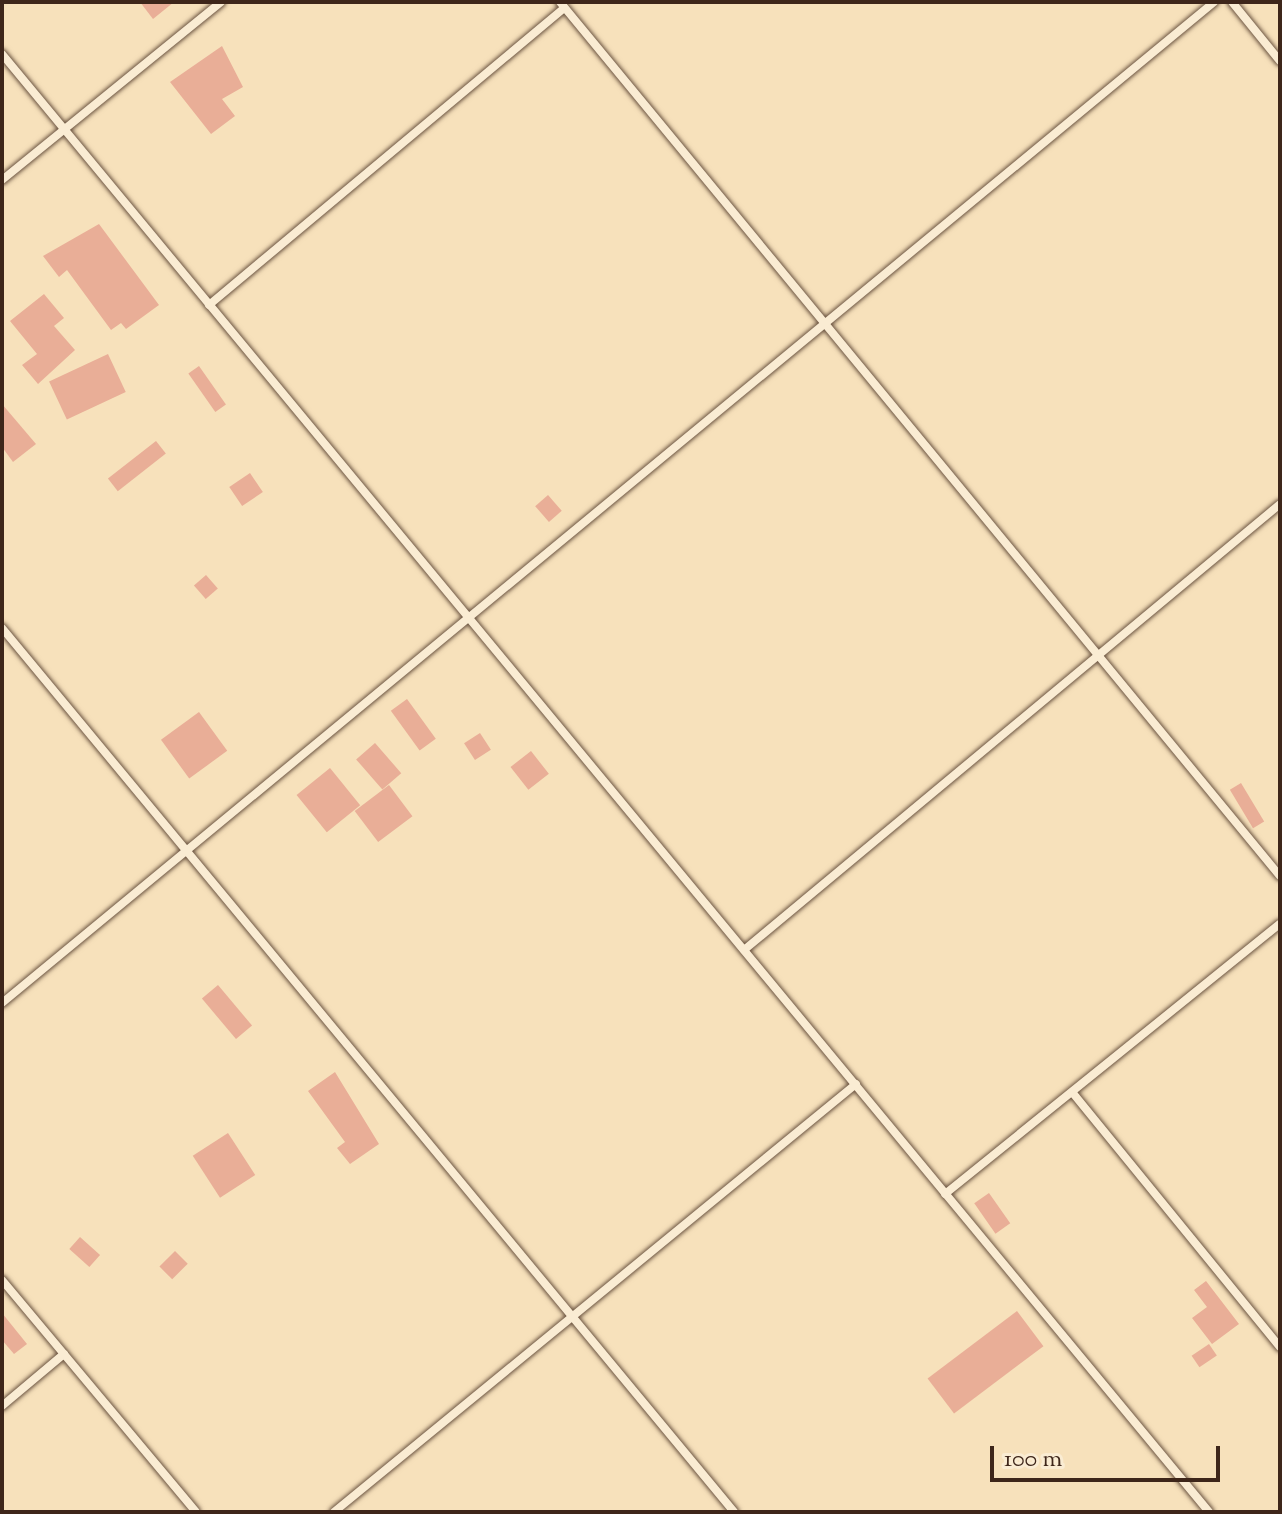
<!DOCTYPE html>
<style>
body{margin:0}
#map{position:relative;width:1282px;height:1514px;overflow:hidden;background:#f7e1bb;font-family:"Sorts Mill Goudy",serif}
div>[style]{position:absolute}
.building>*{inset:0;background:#e9ae97;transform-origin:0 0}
.roads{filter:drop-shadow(0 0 2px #6c5542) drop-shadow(0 0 2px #6c5542)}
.lane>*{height:8px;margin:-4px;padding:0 4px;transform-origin:4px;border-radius:4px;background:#faecd3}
span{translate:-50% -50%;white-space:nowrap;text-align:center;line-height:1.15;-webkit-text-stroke:6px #faecd3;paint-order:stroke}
.frame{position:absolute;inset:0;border:4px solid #3e261a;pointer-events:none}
.scale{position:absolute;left:990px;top:1446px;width:230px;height:36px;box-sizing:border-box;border:4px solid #3e261a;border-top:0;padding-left:10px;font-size:24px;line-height:28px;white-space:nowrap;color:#3e261a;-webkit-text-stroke:6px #faecd3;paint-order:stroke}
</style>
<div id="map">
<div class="building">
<div style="clip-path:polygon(140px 2px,174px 2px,153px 19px)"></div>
<div style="clip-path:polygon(222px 46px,243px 87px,222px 99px,235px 116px,211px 134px,170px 82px)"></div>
<div style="clip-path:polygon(99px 224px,159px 305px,126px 329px,121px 323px,111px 330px,67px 270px,59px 277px,43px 256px)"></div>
<div style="clip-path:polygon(44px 294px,64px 318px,54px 326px,75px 350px,38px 384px,22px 365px,37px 354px,10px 321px)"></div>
<div style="left:108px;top:354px;width:42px;height:65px;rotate:65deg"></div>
<div style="left:199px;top:366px;width:47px;height:13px;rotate:55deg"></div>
<div style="clip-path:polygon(2px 404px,36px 444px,13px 462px,2px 447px)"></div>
<div style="left:156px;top:441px;width:16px;height:61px;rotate:52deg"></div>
<div style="left:250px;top:473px;width:23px;height:25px;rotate:56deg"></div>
<div style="left:548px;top:495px;width:21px;height:17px;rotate:49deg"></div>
<div style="left:206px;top:575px;width:18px;height:16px;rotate:49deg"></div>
<div style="left:407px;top:699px;width:49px;height:20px;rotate:54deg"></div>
<div style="left:199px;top:712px;width:48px;height:47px;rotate:54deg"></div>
<div style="left:480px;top:733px;width:20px;height:19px;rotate:57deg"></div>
<div style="left:375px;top:743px;width:40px;height:25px;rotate:49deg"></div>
<div style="left:531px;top:751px;width:29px;height:26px;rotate:52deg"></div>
<div style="left:330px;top:768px;width:48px;height:43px;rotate:51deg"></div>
<div style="left:1241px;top:783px;width:45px;height:13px;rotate:59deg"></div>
<div style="left:389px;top:785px;width:39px;height:43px;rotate:53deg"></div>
<div style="left:218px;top:985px;width:53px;height:21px;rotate:50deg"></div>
<div style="clip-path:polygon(335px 1072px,379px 1144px,350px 1164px,337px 1148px,345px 1142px,308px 1091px)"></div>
<div style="left:228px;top:1133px;width:50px;height:42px;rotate:57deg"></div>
<div style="left:989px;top:1193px;width:37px;height:18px;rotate:55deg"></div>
<div style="left:80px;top:1237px;width:27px;height:16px;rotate:42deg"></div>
<div style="left:175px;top:1251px;width:18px;height:22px;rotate:45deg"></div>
<div style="clip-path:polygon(1206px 1281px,1239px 1324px,1212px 1344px,1192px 1318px,1207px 1307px,1194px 1290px)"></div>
<div style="left:1017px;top:1311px;width:44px;height:112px;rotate:53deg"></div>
<div style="clip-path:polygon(2px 1313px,27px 1344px,14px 1354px,2px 1340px)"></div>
<div style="left:1209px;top:1344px;width:14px;height:21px;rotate:56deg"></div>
</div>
<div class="roads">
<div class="lane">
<div style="left:560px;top:2px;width:1132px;rotate:50.52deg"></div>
<div style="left:1232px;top:2px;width:76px;rotate:50.9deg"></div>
<div style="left:2px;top:54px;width:1893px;rotate:50.38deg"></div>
<div style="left:2px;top:180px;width:282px;rotate:-39.1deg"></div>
<div style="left:209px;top:305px;width:463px;rotate:-39.9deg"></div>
<div style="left:2px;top:628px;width:1148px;rotate:50.37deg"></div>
<div style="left:744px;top:950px;width:697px;rotate:-39.76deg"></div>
<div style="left:2px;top:1003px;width:1572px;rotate:-39.55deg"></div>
<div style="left:1072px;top:1092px;width:329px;rotate:50.8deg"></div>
<div style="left:945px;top:1194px;width:430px;rotate:-38.9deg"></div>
<div style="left:2px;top:1280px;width:302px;rotate:50.1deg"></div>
<div style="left:2px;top:1406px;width:81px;rotate:-40deg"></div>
<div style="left:334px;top:1512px;width:675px;rotate:-39.35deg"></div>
</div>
</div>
<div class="frame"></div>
<div class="scale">100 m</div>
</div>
